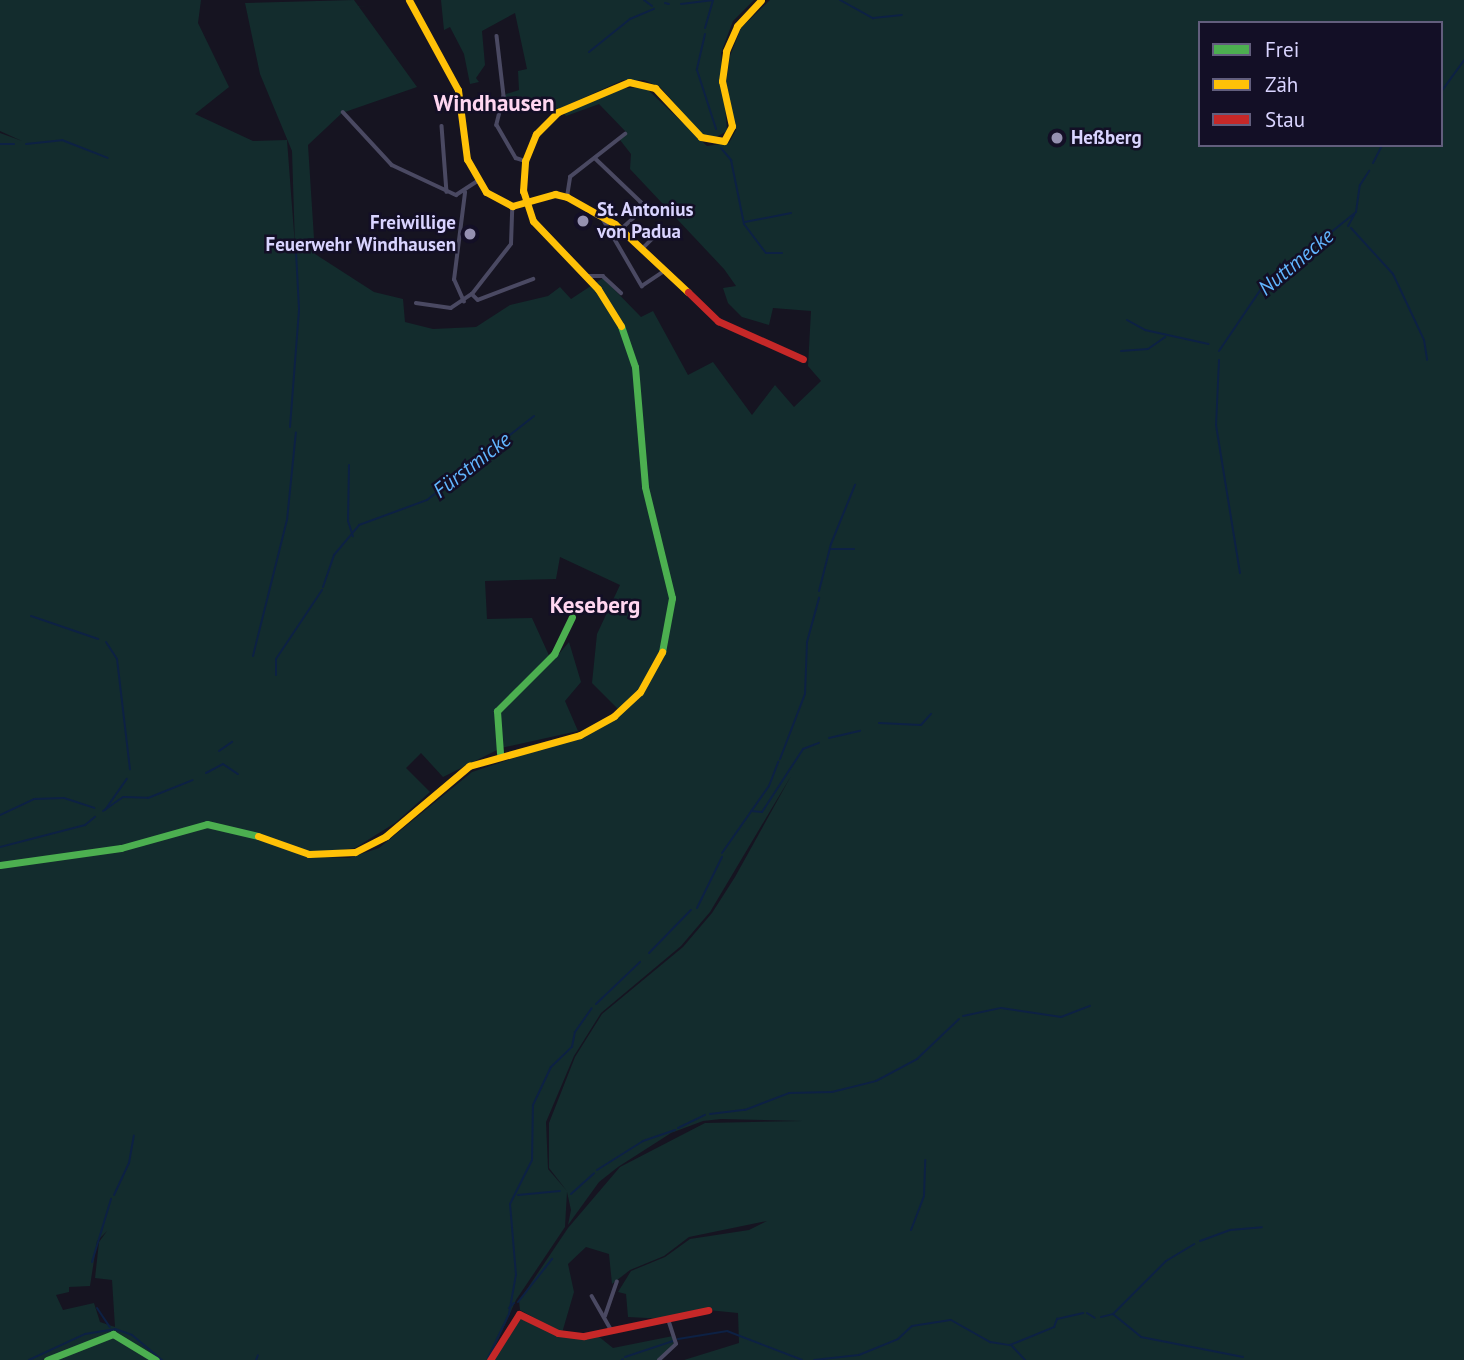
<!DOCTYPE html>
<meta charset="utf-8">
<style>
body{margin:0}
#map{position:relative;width:1464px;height:1360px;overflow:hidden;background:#161421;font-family:"PT Sans",sans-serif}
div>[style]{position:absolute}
.green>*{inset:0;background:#132c2d}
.stream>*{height:2px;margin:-1px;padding:0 1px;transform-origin:1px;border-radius:1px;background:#0d2144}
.street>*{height:3.5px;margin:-1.75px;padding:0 1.75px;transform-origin:1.75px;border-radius:1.75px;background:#4a4962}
.fast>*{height:7px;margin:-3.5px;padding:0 3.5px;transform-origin:3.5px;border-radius:3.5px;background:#4caf50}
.slow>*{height:7px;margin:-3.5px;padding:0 3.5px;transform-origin:3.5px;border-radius:3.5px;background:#ffc107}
.jam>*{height:7px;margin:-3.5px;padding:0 3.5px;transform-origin:3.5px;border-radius:3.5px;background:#c62828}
.dots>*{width:19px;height:19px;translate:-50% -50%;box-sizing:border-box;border:4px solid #130f26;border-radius:50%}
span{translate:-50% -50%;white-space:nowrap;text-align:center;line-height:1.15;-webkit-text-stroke:5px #130f26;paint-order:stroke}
.poi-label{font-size:19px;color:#d9d4ff;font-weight:700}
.left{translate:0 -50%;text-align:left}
.right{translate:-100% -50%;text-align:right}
.water-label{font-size:21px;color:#62b6ff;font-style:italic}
.quarter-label{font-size:23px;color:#ffd6f0;font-weight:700}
.legend{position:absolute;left:1198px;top:21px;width:245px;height:126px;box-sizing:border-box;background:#130f26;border:2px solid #625e7d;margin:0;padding:9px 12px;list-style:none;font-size:21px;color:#d9d4ff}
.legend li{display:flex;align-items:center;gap:14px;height:35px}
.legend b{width:35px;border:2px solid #625e7d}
</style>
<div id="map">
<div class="green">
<div style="clip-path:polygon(evenodd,0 0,201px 0,198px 23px,229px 87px,195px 114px,253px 141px,287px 140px,295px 246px,292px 151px,260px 74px,245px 3px,354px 0,417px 87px,342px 113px,308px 145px,315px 254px,374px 292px,403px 299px,405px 322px,433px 329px,476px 327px,510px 305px,548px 296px,560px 287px,571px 299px,603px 278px,641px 317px,653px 311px,688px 375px,713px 362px,752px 415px,775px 385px,794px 407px,821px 381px,808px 366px,811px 311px,773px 308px,769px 325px,742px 317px,728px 303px,723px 288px,736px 286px,724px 269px,630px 169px,631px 154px,620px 140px,627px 133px,599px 104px,566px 116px,563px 112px,613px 89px,645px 87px,707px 146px,729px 143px,736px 130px,726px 82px,730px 56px,741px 28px,770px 0,1464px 0,1464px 1360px,684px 1360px,739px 1343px,738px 1313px,708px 1310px,667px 1319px,628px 1317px,626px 1294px,618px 1292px,631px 1271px,665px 1257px,690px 1239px,749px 1230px,767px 1221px,689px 1237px,664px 1256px,630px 1270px,612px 1284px,609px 1254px,586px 1247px,568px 1264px,574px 1292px,562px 1333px,520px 1310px,519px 1301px,568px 1228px,620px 1167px,705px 1123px,803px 1121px,721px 1119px,703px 1121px,671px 1133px,618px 1167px,599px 1182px,568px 1225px,571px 1210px,567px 1192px,565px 1227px,516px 1300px,489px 1360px,0 1360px,0 133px,22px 141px,0 131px,0 0,1200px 23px,1441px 23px,1441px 145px,1200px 145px,1200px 23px,0 0,560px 557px,620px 585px,597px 634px,592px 683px,619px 710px,618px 718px,592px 732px,472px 772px,379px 848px,349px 858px,301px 856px,355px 848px,395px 823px,430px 792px,406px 768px,421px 753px,443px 777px,501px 748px,578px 731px,565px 701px,581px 682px,569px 642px,552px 662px,532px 618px,487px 619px,485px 581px,556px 579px,560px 557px,0 0,791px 776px,735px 877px,712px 913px,683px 947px,602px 1014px,575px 1057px,549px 1123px,549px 1168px,567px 1191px,548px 1169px,546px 1122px,574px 1056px,601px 1013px,681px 946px,710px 912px,791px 776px,0 0,107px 1231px,99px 1242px,95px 1278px,112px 1280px,115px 1327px,100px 1322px,94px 1303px,63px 1310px,56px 1295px,69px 1292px,69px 1287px,90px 1286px,97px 1241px,107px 1231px)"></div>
<div style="clip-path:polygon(441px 0,754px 0,733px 21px,721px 53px,727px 131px,713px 139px,702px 134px,660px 87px,644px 80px,623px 80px,550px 113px,549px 105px,540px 104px,517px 108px,515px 113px,517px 96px,505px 98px,506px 94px,519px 90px,518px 71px,527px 69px,515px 13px,482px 31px,485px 65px,476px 78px,479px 82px,470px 84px,464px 54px,450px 27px,444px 30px)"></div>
<div style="clip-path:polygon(518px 1317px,559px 1335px,598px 1336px,613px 1348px,673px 1336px,674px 1346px,657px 1360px,492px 1360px)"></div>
</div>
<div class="stream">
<div style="left:644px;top:0;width:10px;rotate:37deg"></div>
<div style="left:840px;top:0;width:38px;rotate:29deg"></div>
<div style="left:873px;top:18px;width:29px;rotate:-6deg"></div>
<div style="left:665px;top:3px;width:4px;rotate:14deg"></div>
<div style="left:681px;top:4px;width:31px;rotate:-7deg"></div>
<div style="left:705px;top:28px;width:29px;rotate:-74deg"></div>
<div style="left:705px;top:34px;width:37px;rotate:103deg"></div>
<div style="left:697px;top:70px;width:62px;rotate:72.1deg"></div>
<div style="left:589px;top:52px;width:53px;rotate:-38.8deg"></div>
<div style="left:630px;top:19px;width:26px;rotate:-23deg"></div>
<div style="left:1441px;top:92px;width:39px;rotate:-54deg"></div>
<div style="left:0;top:144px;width:14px"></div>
<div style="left:26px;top:144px;width:36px;rotate:-6deg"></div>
<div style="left:62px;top:140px;width:49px;rotate:21.4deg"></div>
<div style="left:721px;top:148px;width:16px;rotate:50deg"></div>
<div style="left:731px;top:160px;width:65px;rotate:78.5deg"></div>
<div style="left:744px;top:224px;width:36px;rotate:53deg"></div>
<div style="left:766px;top:253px;width:16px"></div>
<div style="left:1373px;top:163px;width:20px;rotate:-63deg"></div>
<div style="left:745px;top:222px;width:47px;rotate:-11.1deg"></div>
<div style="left:1348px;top:226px;width:13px;rotate:-61deg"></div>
<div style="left:1351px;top:228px;width:62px;rotate:47.6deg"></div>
<div style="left:1393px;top:274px;width:73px;rotate:64.8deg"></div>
<div style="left:1424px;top:340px;width:20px;rotate:81deg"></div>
<div style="left:1127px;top:320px;width:21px;rotate:29deg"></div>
<div style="left:1145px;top:330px;width:65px;rotate:12.5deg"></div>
<div style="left:1121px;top:351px;width:27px;rotate:-4deg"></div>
<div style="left:1148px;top:349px;width:21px;rotate:-35deg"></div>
<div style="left:1219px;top:351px;width:75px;rotate:-55.9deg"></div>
<div style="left:1261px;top:289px;width:122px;rotate:-39deg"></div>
<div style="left:1356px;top:212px;width:27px;rotate:-82deg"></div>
<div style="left:1360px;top:185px;width:17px;rotate:-57deg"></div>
<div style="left:1219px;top:360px;width:65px;rotate:92.6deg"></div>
<div style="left:1216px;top:425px;width:150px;rotate:80.8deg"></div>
<div style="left:290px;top:427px;width:118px;rotate:-85.6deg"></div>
<div style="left:299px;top:309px;width:58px;rotate:-93deg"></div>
<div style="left:349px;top:465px;width:56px;rotate:91deg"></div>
<div style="left:348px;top:521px;width:16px;rotate:72deg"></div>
<div style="left:831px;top:549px;width:23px"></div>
<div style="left:323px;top:587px;width:34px;rotate:-71deg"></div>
<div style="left:334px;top:555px;width:39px;rotate:-50deg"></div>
<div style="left:359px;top:525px;width:72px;rotate:-20.2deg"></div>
<div style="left:427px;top:500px;width:136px;rotate:-38.1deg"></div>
<div style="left:819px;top:591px;width:49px;rotate:-75.7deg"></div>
<div style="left:831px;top:544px;width:64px;rotate:-67.9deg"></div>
<div style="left:31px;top:616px;width:71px;rotate:18.9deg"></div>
<div style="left:106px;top:642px;width:20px;rotate:57deg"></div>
<div style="left:117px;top:659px;width:111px;rotate:83.3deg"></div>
<div style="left:253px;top:656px;width:140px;rotate:-76deg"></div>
<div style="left:287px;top:520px;width:88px;rotate:-84.2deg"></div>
<div style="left:276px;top:675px;width:16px;rotate:-90deg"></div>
<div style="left:276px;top:659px;width:83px;rotate:-56.3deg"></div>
<div style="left:879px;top:723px;width:42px;rotate:2.7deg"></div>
<div style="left:921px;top:725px;width:15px;rotate:-48deg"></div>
<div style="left:829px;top:738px;width:32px;rotate:-13deg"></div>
<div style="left:219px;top:751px;width:16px;rotate:-35deg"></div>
<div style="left:780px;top:759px;width:70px;rotate:-69deg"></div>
<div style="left:805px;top:694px;width:52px;rotate:-87.8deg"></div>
<div style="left:807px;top:642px;width:46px;rotate:-74.7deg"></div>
<div style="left:206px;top:773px;width:19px;rotate:-28deg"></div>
<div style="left:223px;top:764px;width:18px;rotate:34deg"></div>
<div style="left:105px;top:810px;width:38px;rotate:-55deg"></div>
<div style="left:103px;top:811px;width:24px;rotate:-35deg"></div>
<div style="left:123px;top:797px;width:25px;rotate:2deg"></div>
<div style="left:148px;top:798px;width:48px;rotate:-21.8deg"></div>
<div style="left:751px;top:811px;width:11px;rotate:5deg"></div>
<div style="left:762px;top:812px;width:75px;rotate:-56.9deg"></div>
<div style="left:803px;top:749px;width:17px;rotate:-21deg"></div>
<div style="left:0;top:815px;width:38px;rotate:-25deg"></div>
<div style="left:34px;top:799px;width:30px;rotate:-2deg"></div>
<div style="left:64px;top:798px;width:32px;rotate:18deg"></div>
<div style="left:0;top:847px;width:88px;rotate:-14.5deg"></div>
<div style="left:85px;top:825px;width:13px;rotate:-39deg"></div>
<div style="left:722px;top:853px;width:82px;rotate:-55deg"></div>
<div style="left:769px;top:786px;width:26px;rotate:-69deg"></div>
<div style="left:697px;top:908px;width:57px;rotate:-63.9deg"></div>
<div style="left:649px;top:953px;width:60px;rotate:-45.7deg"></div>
<div style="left:596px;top:1004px;width:61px;rotate:-43.7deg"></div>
<div style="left:963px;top:1016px;width:39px;rotate:-12deg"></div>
<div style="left:1001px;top:1008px;width:61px;rotate:8.5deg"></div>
<div style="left:1061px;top:1017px;width:31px;rotate:-21deg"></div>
<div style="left:710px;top:1114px;width:35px;rotate:-7deg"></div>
<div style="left:745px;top:1110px;width:47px;rotate:-21.1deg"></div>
<div style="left:789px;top:1093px;width:43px;rotate:-1.3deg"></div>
<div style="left:832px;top:1092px;width:45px;rotate:-14deg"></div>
<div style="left:876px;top:1081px;width:47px;rotate:-28.2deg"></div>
<div style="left:917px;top:1059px;width:58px;rotate:-43.6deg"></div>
<div style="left:678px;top:1128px;width:30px;rotate:-26deg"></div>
<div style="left:597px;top:1170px;width:54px;rotate:-32.2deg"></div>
<div style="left:643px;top:1141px;width:34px;rotate:-19deg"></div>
<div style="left:571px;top:1194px;width:31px;rotate:-42deg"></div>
<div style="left:114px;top:1195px;width:35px;rotate:-65deg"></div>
<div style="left:129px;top:1163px;width:28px;rotate:-80deg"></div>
<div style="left:518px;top:1195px;width:42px;rotate:-5.4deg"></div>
<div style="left:911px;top:1230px;width:36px;rotate:-69deg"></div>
<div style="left:924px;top:1196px;width:36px;rotate:-88deg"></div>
<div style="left:1200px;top:1241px;width:32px;rotate:-20deg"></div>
<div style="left:1230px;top:1230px;width:32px;rotate:-5deg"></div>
<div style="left:92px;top:1262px;width:66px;rotate:-73.2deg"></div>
<div style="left:518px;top:1302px;width:55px;rotate:-51.7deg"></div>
<div style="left:97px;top:1308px;width:23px;rotate:56deg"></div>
<div style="left:509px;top:1308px;width:7px;rotate:-45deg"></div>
<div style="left:1087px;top:1313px;width:9px;rotate:32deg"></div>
<div style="left:1113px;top:1314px;width:36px;rotate:39deg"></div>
<div style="left:1141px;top:1337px;width:104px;rotate:11.1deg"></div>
<div style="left:1101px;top:1317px;width:12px;rotate:-14deg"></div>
<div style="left:1113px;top:1314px;width:75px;rotate:-45deg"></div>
<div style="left:1166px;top:1261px;width:33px;rotate:-31deg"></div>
<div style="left:678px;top:1339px;width:50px;rotate:-9.3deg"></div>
<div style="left:727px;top:1331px;width:80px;rotate:21.1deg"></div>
<div style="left:1012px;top:1346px;width:19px;rotate:47deg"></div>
<div style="left:625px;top:1357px;width:51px;rotate:-18.4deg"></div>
<div style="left:488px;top:1358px;width:49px;rotate:-64.5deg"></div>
<div style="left:509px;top:1314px;width:40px;rotate:-80deg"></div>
<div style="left:516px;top:1275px;width:71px;rotate:-94.8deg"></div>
<div style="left:510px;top:1204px;width:49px;rotate:-63.4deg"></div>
<div style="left:532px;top:1160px;width:55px;rotate:-89deg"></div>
<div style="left:533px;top:1105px;width:42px;rotate:-64.7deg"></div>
<div style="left:551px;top:1067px;width:29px;rotate:-44deg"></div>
<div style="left:572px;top:1047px;width:15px;rotate:-79deg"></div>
<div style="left:575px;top:1032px;width:29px;rotate:-55deg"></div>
<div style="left:29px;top:1360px;width:62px;rotate:-24.9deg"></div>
<div style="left:85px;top:1334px;width:30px;rotate:-9deg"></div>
<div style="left:115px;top:1329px;width:18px;rotate:19deg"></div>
<div style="left:132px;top:1335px;width:39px;rotate:40deg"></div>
<div style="left:256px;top:1360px;width:5px;rotate:-68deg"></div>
<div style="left:622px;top:1360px;width:1px;rotate:-45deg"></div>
<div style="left:814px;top:1360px;width:45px;rotate:-6.3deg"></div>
<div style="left:859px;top:1355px;width:42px;rotate:-22.3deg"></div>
<div style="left:898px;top:1339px;width:19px;rotate:-43deg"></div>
<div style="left:912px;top:1326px;width:39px;rotate:-9deg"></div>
<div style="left:951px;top:1320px;width:45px;rotate:29.4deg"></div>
<div style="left:990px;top:1342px;width:20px;rotate:9deg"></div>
<div style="left:1010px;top:1345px;width:48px;rotate:-22.2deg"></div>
<div style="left:1054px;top:1327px;width:9px;rotate:-69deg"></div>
<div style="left:1057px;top:1319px;width:27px;rotate:-13deg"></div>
</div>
<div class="street">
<div style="left:497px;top:36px;width:60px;rotate:83.3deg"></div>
<div style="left:504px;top:96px;width:30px;rotate:104deg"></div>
<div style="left:497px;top:125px;width:38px;rotate:60deg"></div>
<div style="left:516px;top:158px;width:9px;rotate:18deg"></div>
<div style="left:343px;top:112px;width:72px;rotate:47.2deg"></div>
<div style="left:392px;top:165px;width:71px;rotate:25.1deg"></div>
<div style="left:456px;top:195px;width:27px;rotate:-33deg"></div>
<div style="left:442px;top:126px;width:66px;rotate:85.7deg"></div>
<div style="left:595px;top:158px;width:64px;rotate:43.7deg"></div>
<div style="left:641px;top:202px;width:9px;rotate:84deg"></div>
<div style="left:642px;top:211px;width:28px;rotate:138deg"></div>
<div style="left:567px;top:197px;width:20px;rotate:-81deg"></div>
<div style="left:570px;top:177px;width:70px;rotate:-38deg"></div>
<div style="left:602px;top:217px;width:80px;rotate:59.9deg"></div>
<div style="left:642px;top:286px;width:27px;rotate:-34deg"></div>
<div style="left:641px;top:250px;width:23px;rotate:-45deg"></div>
<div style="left:587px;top:276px;width:16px"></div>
<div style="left:603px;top:276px;width:25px;rotate:43deg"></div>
<div style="left:472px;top:294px;width:8px;rotate:45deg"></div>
<div style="left:478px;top:300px;width:59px;rotate:-20.9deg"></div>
<div style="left:464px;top:302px;width:24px;rotate:-114deg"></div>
<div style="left:454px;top:280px;width:88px;rotate:-82.8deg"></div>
<div style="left:416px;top:303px;width:35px;rotate:8deg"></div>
<div style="left:451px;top:308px;width:25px;rotate:-34deg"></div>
<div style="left:472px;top:294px;width:63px;rotate:-52deg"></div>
<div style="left:511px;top:244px;width:38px;rotate:-88deg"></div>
<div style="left:592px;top:1296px;width:40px;rotate:60.3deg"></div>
<div style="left:605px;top:1316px;width:36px;rotate:-71deg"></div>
<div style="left:659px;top:1360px;width:23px;rotate:-43deg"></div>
<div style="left:676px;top:1344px;width:23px;rotate:-108deg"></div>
</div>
<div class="fast">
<div style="left:621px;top:326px;width:43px;rotate:71.1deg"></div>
<div style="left:635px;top:367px;width:120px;rotate:85.2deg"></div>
<div style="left:645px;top:487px;width:114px;rotate:76.3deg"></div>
<div style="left:672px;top:598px;width:55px;rotate:100.5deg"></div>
<div style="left:500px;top:753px;width:42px;rotate:-94.1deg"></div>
<div style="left:497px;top:711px;width:81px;rotate:-45deg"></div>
<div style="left:554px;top:654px;width:41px;rotate:-64.1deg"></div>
<div style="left:0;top:865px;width:122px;rotate:-8deg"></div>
<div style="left:121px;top:848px;width:89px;rotate:-15.6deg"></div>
<div style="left:207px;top:824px;width:52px;rotate:13.2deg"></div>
<div style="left:47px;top:1360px;width:71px;rotate:-21.5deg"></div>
<div style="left:113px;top:1334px;width:50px;rotate:31.2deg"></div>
</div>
<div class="slow">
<div style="left:409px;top:0;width:102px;rotate:61.4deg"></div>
<div style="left:458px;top:90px;width:70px;rotate:82.6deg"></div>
<div style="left:467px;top:159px;width:38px;rotate:60deg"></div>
<div style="left:486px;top:192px;width:30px;rotate:28deg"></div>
<div style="left:512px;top:206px;width:45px;rotate:-15.6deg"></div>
<div style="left:555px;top:194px;width:12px;rotate:14deg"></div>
<div style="left:567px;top:197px;width:55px;rotate:29.4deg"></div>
<div style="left:615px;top:224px;width:100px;rotate:43deg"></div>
<div style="left:621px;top:326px;width:44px;rotate:-121.9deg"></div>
<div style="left:598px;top:289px;width:94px;rotate:-133.7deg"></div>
<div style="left:533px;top:221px;width:32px;rotate:-108deg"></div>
<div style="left:523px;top:191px;width:30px;rotate:-86deg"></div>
<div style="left:525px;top:161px;width:29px;rotate:-68deg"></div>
<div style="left:536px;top:134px;width:31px;rotate:-45deg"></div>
<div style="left:558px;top:112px;width:77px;rotate:-22.9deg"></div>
<div style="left:629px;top:82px;width:27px;rotate:13deg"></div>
<div style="left:655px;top:88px;width:67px;rotate:46.8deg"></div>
<div style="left:701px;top:137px;width:23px;rotate:10deg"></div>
<div style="left:724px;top:141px;width:17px;rotate:-62deg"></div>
<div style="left:732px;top:126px;width:46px;rotate:-102.5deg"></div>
<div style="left:722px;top:81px;width:30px;rotate:-82deg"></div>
<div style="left:726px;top:51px;width:27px;rotate:-66deg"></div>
<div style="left:737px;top:26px;width:35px;rotate:-47deg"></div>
<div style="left:258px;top:836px;width:54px;rotate:19.4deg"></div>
<div style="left:309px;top:854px;width:46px;rotate:-2.5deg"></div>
<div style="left:355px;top:852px;width:35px;rotate:-27deg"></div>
<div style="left:386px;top:836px;width:109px;rotate:-40.1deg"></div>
<div style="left:469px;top:766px;width:115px;rotate:-15.6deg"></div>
<div style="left:580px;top:735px;width:39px;rotate:-29deg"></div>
<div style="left:614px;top:716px;width:35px;rotate:-43deg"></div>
<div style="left:640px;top:692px;width:46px;rotate:-61.2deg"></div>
</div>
<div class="jam">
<div style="left:688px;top:292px;width:42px;rotate:44deg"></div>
<div style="left:718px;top:321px;width:93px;rotate:24.1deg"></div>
<div style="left:490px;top:1360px;width:54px;rotate:-57.8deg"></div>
<div style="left:519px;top:1314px;width:43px;rotate:26deg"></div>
<div style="left:558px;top:1333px;width:26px;rotate:7deg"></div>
<div style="left:584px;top:1336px;width:127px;rotate:-11.8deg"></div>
</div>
<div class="dots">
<div style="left:1057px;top:138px;background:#9591b1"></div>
<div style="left:583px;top:221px;background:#9591b1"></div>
<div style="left:470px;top:234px;background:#9591b1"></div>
</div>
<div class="poi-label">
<span class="left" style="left:1071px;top:138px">Heßberg</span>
<span class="left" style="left:597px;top:221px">St. Antonius<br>von Padua</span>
<span class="right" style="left:456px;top:234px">Freiwillige<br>Feuerwehr Windhausen</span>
</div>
<div class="water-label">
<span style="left:1296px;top:262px;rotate:-40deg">Nuttmecke</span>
<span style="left:472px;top:465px;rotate:-38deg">Fürstmicke</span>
</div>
<div class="quarter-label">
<span style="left:494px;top:103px">Windhausen</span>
<span style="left:595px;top:605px">Keseberg</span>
</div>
<ul class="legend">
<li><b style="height:9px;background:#4caf50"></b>Frei</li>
<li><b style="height:9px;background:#ffc107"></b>Zäh</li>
<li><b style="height:9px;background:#c62828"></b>Stau</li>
</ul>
</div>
